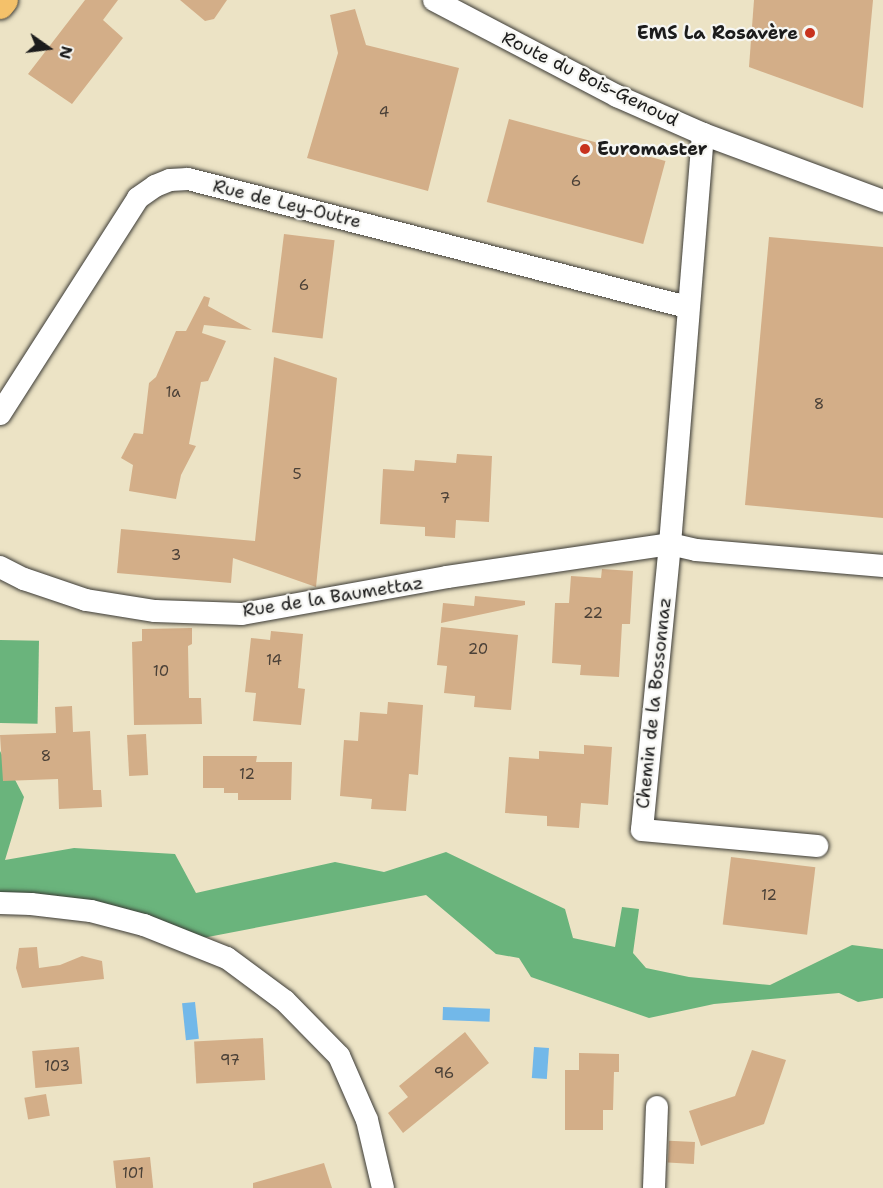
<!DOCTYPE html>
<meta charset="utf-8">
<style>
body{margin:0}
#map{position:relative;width:883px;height:1188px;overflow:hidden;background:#ece3c5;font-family:"Shantell Sans",sans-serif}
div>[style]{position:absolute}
.forest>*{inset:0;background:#6ab47c;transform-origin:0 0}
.water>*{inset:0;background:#72b8e9;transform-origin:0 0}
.building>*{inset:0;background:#d3ae88;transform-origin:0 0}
.roads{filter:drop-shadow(0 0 2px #3b3a35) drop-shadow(0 0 2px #3b3a35)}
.minor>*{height:22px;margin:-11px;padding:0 11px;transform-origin:11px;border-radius:11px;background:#fff}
.major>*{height:28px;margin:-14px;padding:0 14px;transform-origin:14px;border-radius:14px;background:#f4c16a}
.dots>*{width:16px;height:16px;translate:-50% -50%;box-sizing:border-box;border:3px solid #f6f6f2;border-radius:50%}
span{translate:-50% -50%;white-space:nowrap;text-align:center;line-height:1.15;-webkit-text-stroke:4.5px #f6f6f2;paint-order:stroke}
.number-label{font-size:15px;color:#4a4037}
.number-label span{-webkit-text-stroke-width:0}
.poi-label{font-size:18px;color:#1c1c1c;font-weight:700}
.right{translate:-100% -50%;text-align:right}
.left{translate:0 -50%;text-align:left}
.street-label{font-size:18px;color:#1c1c1c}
.north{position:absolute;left:18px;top:18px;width:60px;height:60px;-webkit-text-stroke:4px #f6f6f2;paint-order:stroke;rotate:104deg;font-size:16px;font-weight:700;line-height:24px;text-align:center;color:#1c1c1c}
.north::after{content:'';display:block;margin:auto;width:21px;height:27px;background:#1c1c1c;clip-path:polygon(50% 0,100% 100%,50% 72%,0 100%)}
</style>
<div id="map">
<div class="forest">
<div style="left:0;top:640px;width:39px;height:83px;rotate:1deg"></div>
<div style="clip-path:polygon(0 751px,24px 797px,5px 860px,74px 848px,175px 854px,196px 893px,335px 862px,384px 872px,446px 852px,565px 909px,573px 938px,615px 947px,622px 907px,639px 909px,633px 953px,646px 968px,689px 977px,770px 985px,852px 945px,883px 949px,883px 998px,858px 1002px,839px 993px,714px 1004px,649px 1018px,531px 977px,519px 958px,496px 954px,426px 895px,187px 941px,0 902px)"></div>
</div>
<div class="water">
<div style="left:195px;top:1002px;width:37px;height:13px;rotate:84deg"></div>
<div style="left:443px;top:1007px;width:47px;height:13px;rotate:2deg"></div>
<div style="left:534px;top:1047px;width:15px;height:31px;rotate:4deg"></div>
</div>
<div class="building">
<div style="clip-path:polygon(85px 0,118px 0,103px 20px,123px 38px,72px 104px,28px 74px)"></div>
<div style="clip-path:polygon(180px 0,227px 0,214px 19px,205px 21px)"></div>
<div style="clip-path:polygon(754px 0,873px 0,863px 108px,749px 67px)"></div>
<div style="clip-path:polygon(355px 9px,366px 45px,459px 68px,428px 191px,307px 158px,338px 53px,330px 15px)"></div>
<div style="left:509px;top:119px;width:162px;height:86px;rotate:15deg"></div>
<div style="left:284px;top:234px;width:51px;height:99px;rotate:7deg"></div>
<div style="clip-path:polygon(769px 237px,883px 247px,883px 518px,745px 505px)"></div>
<div style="clip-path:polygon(204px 296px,210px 298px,208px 306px,252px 330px,204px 325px,202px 333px,226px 341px,208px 381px,201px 382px,189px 444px,196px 446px,181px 475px,176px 499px,129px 491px,133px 465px,121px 458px,134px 433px,143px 434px,149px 383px,156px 377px,176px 331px,186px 331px)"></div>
<div style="clip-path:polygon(274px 357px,337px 378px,316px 587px,233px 558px,231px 583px,117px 573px,121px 529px,255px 541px)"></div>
<div style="clip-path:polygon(457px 454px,492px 456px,489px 522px,456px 520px,455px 538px,425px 536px,425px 527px,380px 524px,383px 469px,414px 471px,415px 460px,456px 463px)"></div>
<div style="clip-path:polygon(602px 569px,633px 571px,630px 624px,622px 624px,619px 677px,580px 675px,581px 665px,552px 663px,555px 603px,569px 603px,571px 576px,601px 578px)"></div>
<div style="clip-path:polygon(475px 596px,525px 601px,525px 605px,441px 623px,443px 603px,474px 606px)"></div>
<div style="clip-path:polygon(441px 627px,518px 635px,511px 710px,474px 707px,475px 696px,444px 693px,447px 666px,437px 665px)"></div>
<div style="clip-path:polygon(192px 628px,192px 644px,188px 646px,189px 698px,201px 698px,202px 724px,134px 725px,132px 642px,142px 641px,142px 629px)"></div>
<div style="clip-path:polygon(271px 631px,303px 634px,298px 688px,305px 689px,301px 725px,253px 721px,256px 693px,245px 692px,251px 638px,270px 640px)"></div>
<div style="clip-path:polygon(388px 702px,423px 705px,418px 775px,409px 774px,406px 811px,371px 809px,372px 799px,340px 796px,344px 740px,358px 741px,360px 712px,387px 714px)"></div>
<div style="clip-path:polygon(72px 706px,73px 732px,90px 731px,93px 790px,101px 790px,102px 807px,59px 809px,58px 779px,3px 781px,0 735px,56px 733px,55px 707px)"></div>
<div style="left:146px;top:734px;width:41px;height:19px;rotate:87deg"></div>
<div style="clip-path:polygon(584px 745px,612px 747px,608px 805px,581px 803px,579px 828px,547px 826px,547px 816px,505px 813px,509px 757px,539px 759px,539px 751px,584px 754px)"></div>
<div style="clip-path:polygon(203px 756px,257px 756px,256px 762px,292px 762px,291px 800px,238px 800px,238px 793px,224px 793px,224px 788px,203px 788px)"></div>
<div style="left:731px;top:857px;width:85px;height:68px;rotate:7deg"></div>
<div style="clip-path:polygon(37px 947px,39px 968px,60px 965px,82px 956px,102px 961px,104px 979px,22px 988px,16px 968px,19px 948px)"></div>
<div style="clip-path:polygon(465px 1032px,489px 1063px,403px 1133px,388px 1113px,408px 1097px,399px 1086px)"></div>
<div style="left:263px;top:1038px;width:42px;height:69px;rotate:87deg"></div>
<div style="left:79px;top:1047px;width:37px;height:47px;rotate:85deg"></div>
<div style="clip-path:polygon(752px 1050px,786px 1060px,764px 1124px,701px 1146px,689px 1111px,735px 1096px)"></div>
<div style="clip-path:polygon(579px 1053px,619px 1054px,619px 1072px,614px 1072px,613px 1110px,603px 1110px,603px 1130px,565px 1130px,565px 1070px,579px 1070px)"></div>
<div style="left:46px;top:1094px;width:22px;height:22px;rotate:80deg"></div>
<div style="left:695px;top:1142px;width:22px;height:26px;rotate:93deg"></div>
<div style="left:150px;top:1157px;width:31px;height:37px;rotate:84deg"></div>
<div style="clip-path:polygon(324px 1163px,332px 1188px,253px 1188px,253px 1183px)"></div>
</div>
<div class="roads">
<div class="minor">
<div style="left:434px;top:0;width:207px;rotate:27.7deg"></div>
<div style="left:617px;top:96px;width:94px;rotate:23.8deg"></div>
<div style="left:703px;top:134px;width:192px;rotate:20.4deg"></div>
<div style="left:703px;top:134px;width:411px;rotate:94.6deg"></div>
<div style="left:670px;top:544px;width:287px;rotate:95.6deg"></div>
<div style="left:642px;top:830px;width:176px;rotate:5.2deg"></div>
<div style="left:0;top:414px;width:256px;rotate:-57.4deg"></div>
<div style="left:138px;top:198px;width:21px;rotate:-35deg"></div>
<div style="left:155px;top:186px;width:16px;rotate:-22deg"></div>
<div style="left:170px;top:180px;width:18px;rotate:-3deg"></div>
<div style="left:188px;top:179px;width:515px;rotate:14.39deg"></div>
<div style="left:0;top:567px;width:27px;rotate:27deg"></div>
<div style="left:24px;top:579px;width:65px;rotate:18.7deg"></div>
<div style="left:86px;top:600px;width:70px;rotate:9.1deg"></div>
<div style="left:155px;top:611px;width:87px;rotate:2deg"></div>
<div style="left:242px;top:614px;width:208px;rotate:-10.2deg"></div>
<div style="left:447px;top:577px;width:225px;rotate:-8.4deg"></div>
<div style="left:670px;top:544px;width:27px;rotate:13deg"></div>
<div style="left:696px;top:550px;width:188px;rotate:4.9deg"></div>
<div style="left:0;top:903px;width:31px;rotate:2deg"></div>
<div style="left:31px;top:904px;width:60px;rotate:6.7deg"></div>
<div style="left:91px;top:911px;width:55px;rotate:14.8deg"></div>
<div style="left:144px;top:925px;width:89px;rotate:21.7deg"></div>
<div style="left:227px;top:958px;width:72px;rotate:36.6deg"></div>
<div style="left:285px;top:1001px;width:77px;rotate:45.5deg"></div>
<div style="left:339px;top:1056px;width:70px;rotate:66.4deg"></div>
<div style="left:367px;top:1120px;width:70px;rotate:76.8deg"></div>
<div style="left:654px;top:1188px;width:81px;rotate:-87.9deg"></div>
</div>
<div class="major">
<div style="left:0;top:5px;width:6px;rotate:-51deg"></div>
</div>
</div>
<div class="dots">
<div style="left:810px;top:33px;background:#c8321e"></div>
<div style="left:585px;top:149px;background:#c8321e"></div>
</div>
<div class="number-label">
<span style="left:384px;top:113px">4</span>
<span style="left:576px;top:182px">6</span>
<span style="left:304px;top:286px">6</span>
<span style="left:173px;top:393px">1a</span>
<span style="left:819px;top:405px">8</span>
<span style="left:297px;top:475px">5</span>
<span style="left:445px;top:499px">7</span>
<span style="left:176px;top:556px">3</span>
<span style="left:593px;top:614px">22</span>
<span style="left:478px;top:650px">20</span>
<span style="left:274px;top:661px">14</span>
<span style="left:161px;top:672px">10</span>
<span style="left:46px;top:757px">8</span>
<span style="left:247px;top:775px">12</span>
<span style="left:769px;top:896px">12</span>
<span style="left:230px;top:1061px">97</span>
<span style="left:57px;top:1067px">103</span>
<span style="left:444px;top:1074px">96</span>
<span style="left:133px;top:1174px">101</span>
</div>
<div class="poi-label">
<span class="right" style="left:798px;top:33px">EMS La Rosavère</span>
<span class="left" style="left:597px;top:149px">Euromaster</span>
</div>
<div class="street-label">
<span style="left:590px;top:79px;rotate:26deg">Route du Bois-Genoud</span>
<span style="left:287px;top:204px;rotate:14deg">Rue de Ley-Outre</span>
<span style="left:333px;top:597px;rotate:-9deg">Rue de la Baumettaz</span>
<span style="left:654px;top:703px;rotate:-84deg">Chemin de la Bossonnaz</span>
</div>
<div class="north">N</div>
</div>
